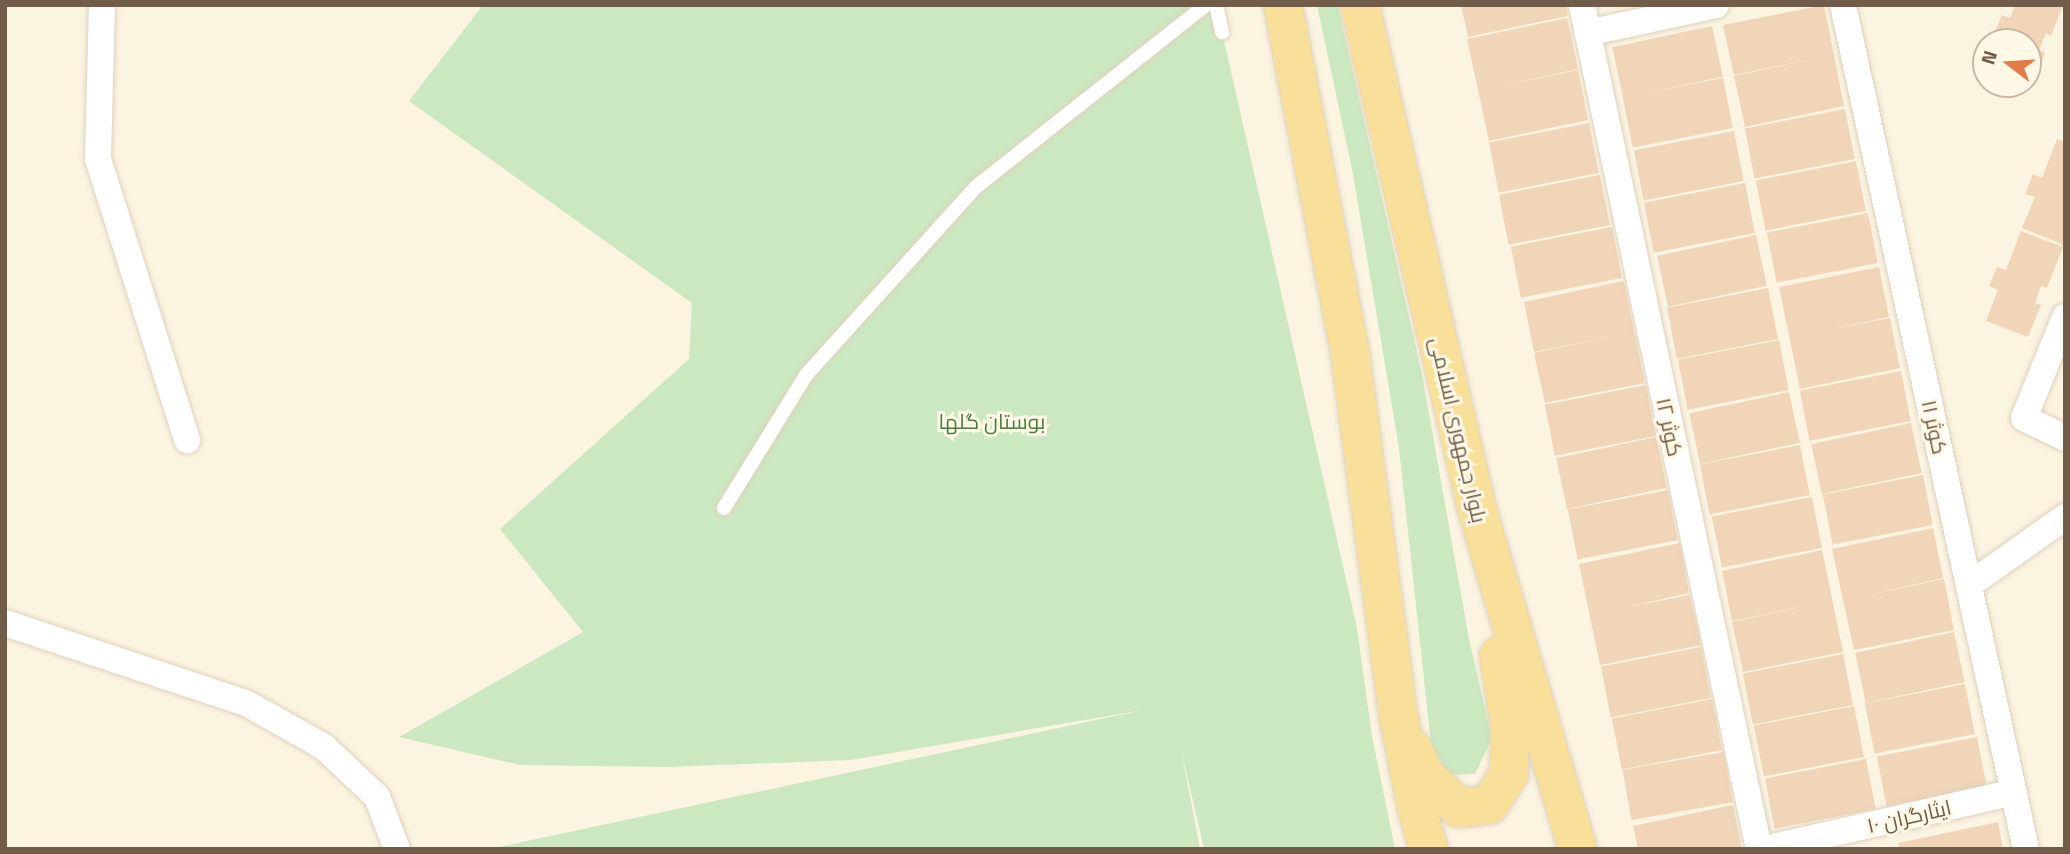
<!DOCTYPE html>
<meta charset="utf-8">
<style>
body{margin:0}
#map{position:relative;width:2070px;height:854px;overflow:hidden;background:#fbf4e1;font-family:"Titillium Web",Cairo,sans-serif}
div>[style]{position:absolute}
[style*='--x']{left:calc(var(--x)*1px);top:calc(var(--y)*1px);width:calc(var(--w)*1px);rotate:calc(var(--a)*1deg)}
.green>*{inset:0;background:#cce8c0}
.building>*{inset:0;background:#f0d5b9;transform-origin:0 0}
.roads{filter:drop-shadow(0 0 2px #dfd1bd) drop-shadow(0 0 2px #dfd1bd)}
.lane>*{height:14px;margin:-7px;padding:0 7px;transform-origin:7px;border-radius:7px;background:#fff}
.street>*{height:26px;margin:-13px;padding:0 13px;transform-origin:13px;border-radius:13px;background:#fff}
.primary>*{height:38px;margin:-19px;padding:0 19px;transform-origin:19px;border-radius:19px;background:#f9e09a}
span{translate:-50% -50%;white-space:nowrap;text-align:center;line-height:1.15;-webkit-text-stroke:6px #fff8e6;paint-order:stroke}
.park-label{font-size:21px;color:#4e7c43}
.street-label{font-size:21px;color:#715c49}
.frame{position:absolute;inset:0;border:7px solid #715c49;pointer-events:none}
.north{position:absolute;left:1972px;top:28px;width:70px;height:70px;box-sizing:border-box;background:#fff8e6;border:2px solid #c6baa7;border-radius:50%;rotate:287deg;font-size:19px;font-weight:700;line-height:28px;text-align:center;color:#715c49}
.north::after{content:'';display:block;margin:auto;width:24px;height:32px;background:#e37c48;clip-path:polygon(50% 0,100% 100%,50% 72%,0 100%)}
</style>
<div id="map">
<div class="green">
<div style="clip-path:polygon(483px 5px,1216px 5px,1357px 628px,1372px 736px,1395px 849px,1204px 849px,1181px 749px,1200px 849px,489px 849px,1143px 710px,851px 760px,668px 767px,520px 765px,399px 737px,583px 632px,500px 529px,689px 359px,692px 303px,409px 101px)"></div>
<div style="clip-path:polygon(1317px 5px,1338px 5px,1422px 374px,1469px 639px,1492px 738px,1475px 774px,1448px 775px,1431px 744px,1399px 448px,1353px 174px)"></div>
</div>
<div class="building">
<div style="clip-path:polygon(1461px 5px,1566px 5px,1568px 16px,1468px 37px)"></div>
<div style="clip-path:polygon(1824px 5px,1844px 106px,1745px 127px,1734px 76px,1812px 59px,1734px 75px,1723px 25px)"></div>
<div style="clip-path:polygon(2015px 5px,2063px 5px,2051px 36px,2046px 33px,2039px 50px,2045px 52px,2033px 85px,2028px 83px,2028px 42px,2001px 42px,2003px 37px,1994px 34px,2002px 15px,2010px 18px)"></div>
<div style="clip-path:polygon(1567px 18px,1578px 69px,1482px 90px,1578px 70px,1588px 120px,1489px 141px,1467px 39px)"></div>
<div style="left:1712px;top:26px;width:52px;height:102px;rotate:78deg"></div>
<div style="left:1723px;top:78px;width:51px;height:102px;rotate:79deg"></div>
<div style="left:1845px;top:109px;width:51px;height:102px;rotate:79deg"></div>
<div style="left:1589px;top:123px;width:51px;height:102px;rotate:79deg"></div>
<div style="left:1734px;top:131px;width:51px;height:102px;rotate:79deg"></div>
<div style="clip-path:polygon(2057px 139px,2065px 142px,2064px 245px,2022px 228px,2035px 197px,2025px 194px,2033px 174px,2042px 178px)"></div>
<div style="left:1856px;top:161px;width:51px;height:102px;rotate:79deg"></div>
<div style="left:1600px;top:175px;width:51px;height:103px;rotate:79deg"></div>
<div style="left:1745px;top:183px;width:51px;height:103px;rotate:79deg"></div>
<div style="left:1868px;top:213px;width:51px;height:103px;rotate:79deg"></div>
<div style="left:1612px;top:227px;width:52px;height:103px;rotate:79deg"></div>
<div style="clip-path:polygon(2021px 231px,2063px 247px,2047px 288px,2041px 286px,2035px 303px,2041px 305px,2028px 337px,1986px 321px,1998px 290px,1989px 286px,1997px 267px,2006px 270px)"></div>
<div style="left:1756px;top:235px;width:52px;height:101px;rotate:78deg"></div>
<div style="clip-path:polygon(1879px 267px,1889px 317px,1827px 330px,1890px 318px,1900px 368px,1800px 389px,1779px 287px)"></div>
<div style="clip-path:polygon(1624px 281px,1645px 383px,1545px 403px,1534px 353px,1613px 336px,1534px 352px,1524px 302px)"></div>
<div style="left:1768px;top:288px;width:52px;height:103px;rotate:79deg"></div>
<div style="left:1779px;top:340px;width:51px;height:103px;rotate:79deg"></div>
<div style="left:1901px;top:371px;width:51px;height:103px;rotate:79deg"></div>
<div style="left:1646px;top:385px;width:52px;height:103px;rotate:79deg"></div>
<div style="left:1789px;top:392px;width:52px;height:102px;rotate:78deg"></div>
<div style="left:1911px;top:423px;width:51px;height:102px;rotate:78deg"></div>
<div style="left:1656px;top:437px;width:52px;height:102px;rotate:78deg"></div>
<div style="left:1800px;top:445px;width:51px;height:102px;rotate:79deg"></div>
<div style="left:1923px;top:475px;width:51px;height:102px;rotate:79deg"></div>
<div style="left:1668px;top:490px;width:51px;height:102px;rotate:79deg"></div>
<div style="left:1812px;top:497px;width:52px;height:102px;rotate:79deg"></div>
<div style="clip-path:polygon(1933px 528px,1943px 578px,1865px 596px,1944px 579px,1954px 630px,1854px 650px,1832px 549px)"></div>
<div style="clip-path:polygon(1680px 543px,1689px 593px,1627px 607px,1690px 595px,1701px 645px,1600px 665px,1579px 564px)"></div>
<div style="clip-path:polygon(1822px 550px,1843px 652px,1743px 672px,1732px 622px,1810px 605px,1732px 621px,1722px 571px)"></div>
<div style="left:1954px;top:632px;width:51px;height:101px;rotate:78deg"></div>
<div style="left:1701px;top:647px;width:52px;height:102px;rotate:79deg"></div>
<div style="left:1843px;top:654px;width:52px;height:102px;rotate:79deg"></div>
<div style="left:1965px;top:684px;width:51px;height:102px;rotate:79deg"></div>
<div style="left:1712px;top:699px;width:52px;height:102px;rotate:79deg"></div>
<div style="left:1854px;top:706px;width:52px;height:102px;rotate:79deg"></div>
<div style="left:1977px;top:737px;width:51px;height:102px;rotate:79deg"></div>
<div style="left:1724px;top:752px;width:51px;height:103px;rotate:80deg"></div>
<div style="left:1866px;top:759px;width:51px;height:103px;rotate:79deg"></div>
<div style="clip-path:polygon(1733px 805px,1742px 849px,1638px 849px,1633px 826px)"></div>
<div style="clip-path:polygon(1998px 822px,2003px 849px,1899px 849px,1898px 843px)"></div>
</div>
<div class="roads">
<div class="lane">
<div style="--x:1216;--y:5;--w:28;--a:77"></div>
<div style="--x:724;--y:508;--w:156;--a:-58.3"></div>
<div style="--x:806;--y:375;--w:253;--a:-47.9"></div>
<div style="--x:976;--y:187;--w:293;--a:-38.4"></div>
</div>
<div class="street">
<div style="--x:102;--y:5;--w:154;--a:91.5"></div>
<div style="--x:98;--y:159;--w:295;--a:72.4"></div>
<div style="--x:1582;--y:5;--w:862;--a:78.16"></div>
<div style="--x:1843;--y:5;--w:864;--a:77.77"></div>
<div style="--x:1587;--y:33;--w:132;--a:-12.2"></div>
<div style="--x:2065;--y:317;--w:109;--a:112.1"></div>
<div style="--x:2024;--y:418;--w:46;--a:26"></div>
<div style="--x:1969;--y:585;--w:118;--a:-35.3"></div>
<div style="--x:5;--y:623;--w:254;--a:18.4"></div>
<div style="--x:246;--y:703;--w:90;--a:29.4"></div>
<div style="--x:324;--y:747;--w:73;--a:43.3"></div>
<div style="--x:377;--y:797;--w:56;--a:69"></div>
<div style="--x:1764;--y:849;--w:256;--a:-12.8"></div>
</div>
<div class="primary">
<div style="--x:1283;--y:5;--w:354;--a:79.1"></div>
<div style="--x:1350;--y:353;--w:369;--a:82.4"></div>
<div style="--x:1399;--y:719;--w:96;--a:78.6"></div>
<div style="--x:1418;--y:813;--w:38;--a:73"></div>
<div style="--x:1360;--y:5;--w:517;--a:76.93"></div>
<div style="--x:1477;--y:509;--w:355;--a:73.5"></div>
<div style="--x:1413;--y:749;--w:27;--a:66"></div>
<div style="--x:1424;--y:774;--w:49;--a:44.2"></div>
<div style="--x:1459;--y:808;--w:30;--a:-6"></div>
<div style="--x:1489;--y:805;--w:37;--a:-57"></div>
<div style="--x:1509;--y:774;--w:49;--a:-88.8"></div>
<div style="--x:1510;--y:725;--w:70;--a:-99.1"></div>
</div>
</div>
<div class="park-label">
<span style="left:992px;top:421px">بوستان گلها</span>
</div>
<div class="street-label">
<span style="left:1670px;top:427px;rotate:78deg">کوثر ۱۲</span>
<span style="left:1935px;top:427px;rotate:78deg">کوثر ۱۱</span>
<span style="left:1459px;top:430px;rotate:77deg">بلوار جمهوری اسلامی</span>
<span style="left:1909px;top:816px;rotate:-13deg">ایثارگران ۱۰</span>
</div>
<div class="frame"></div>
<div class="north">N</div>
</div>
